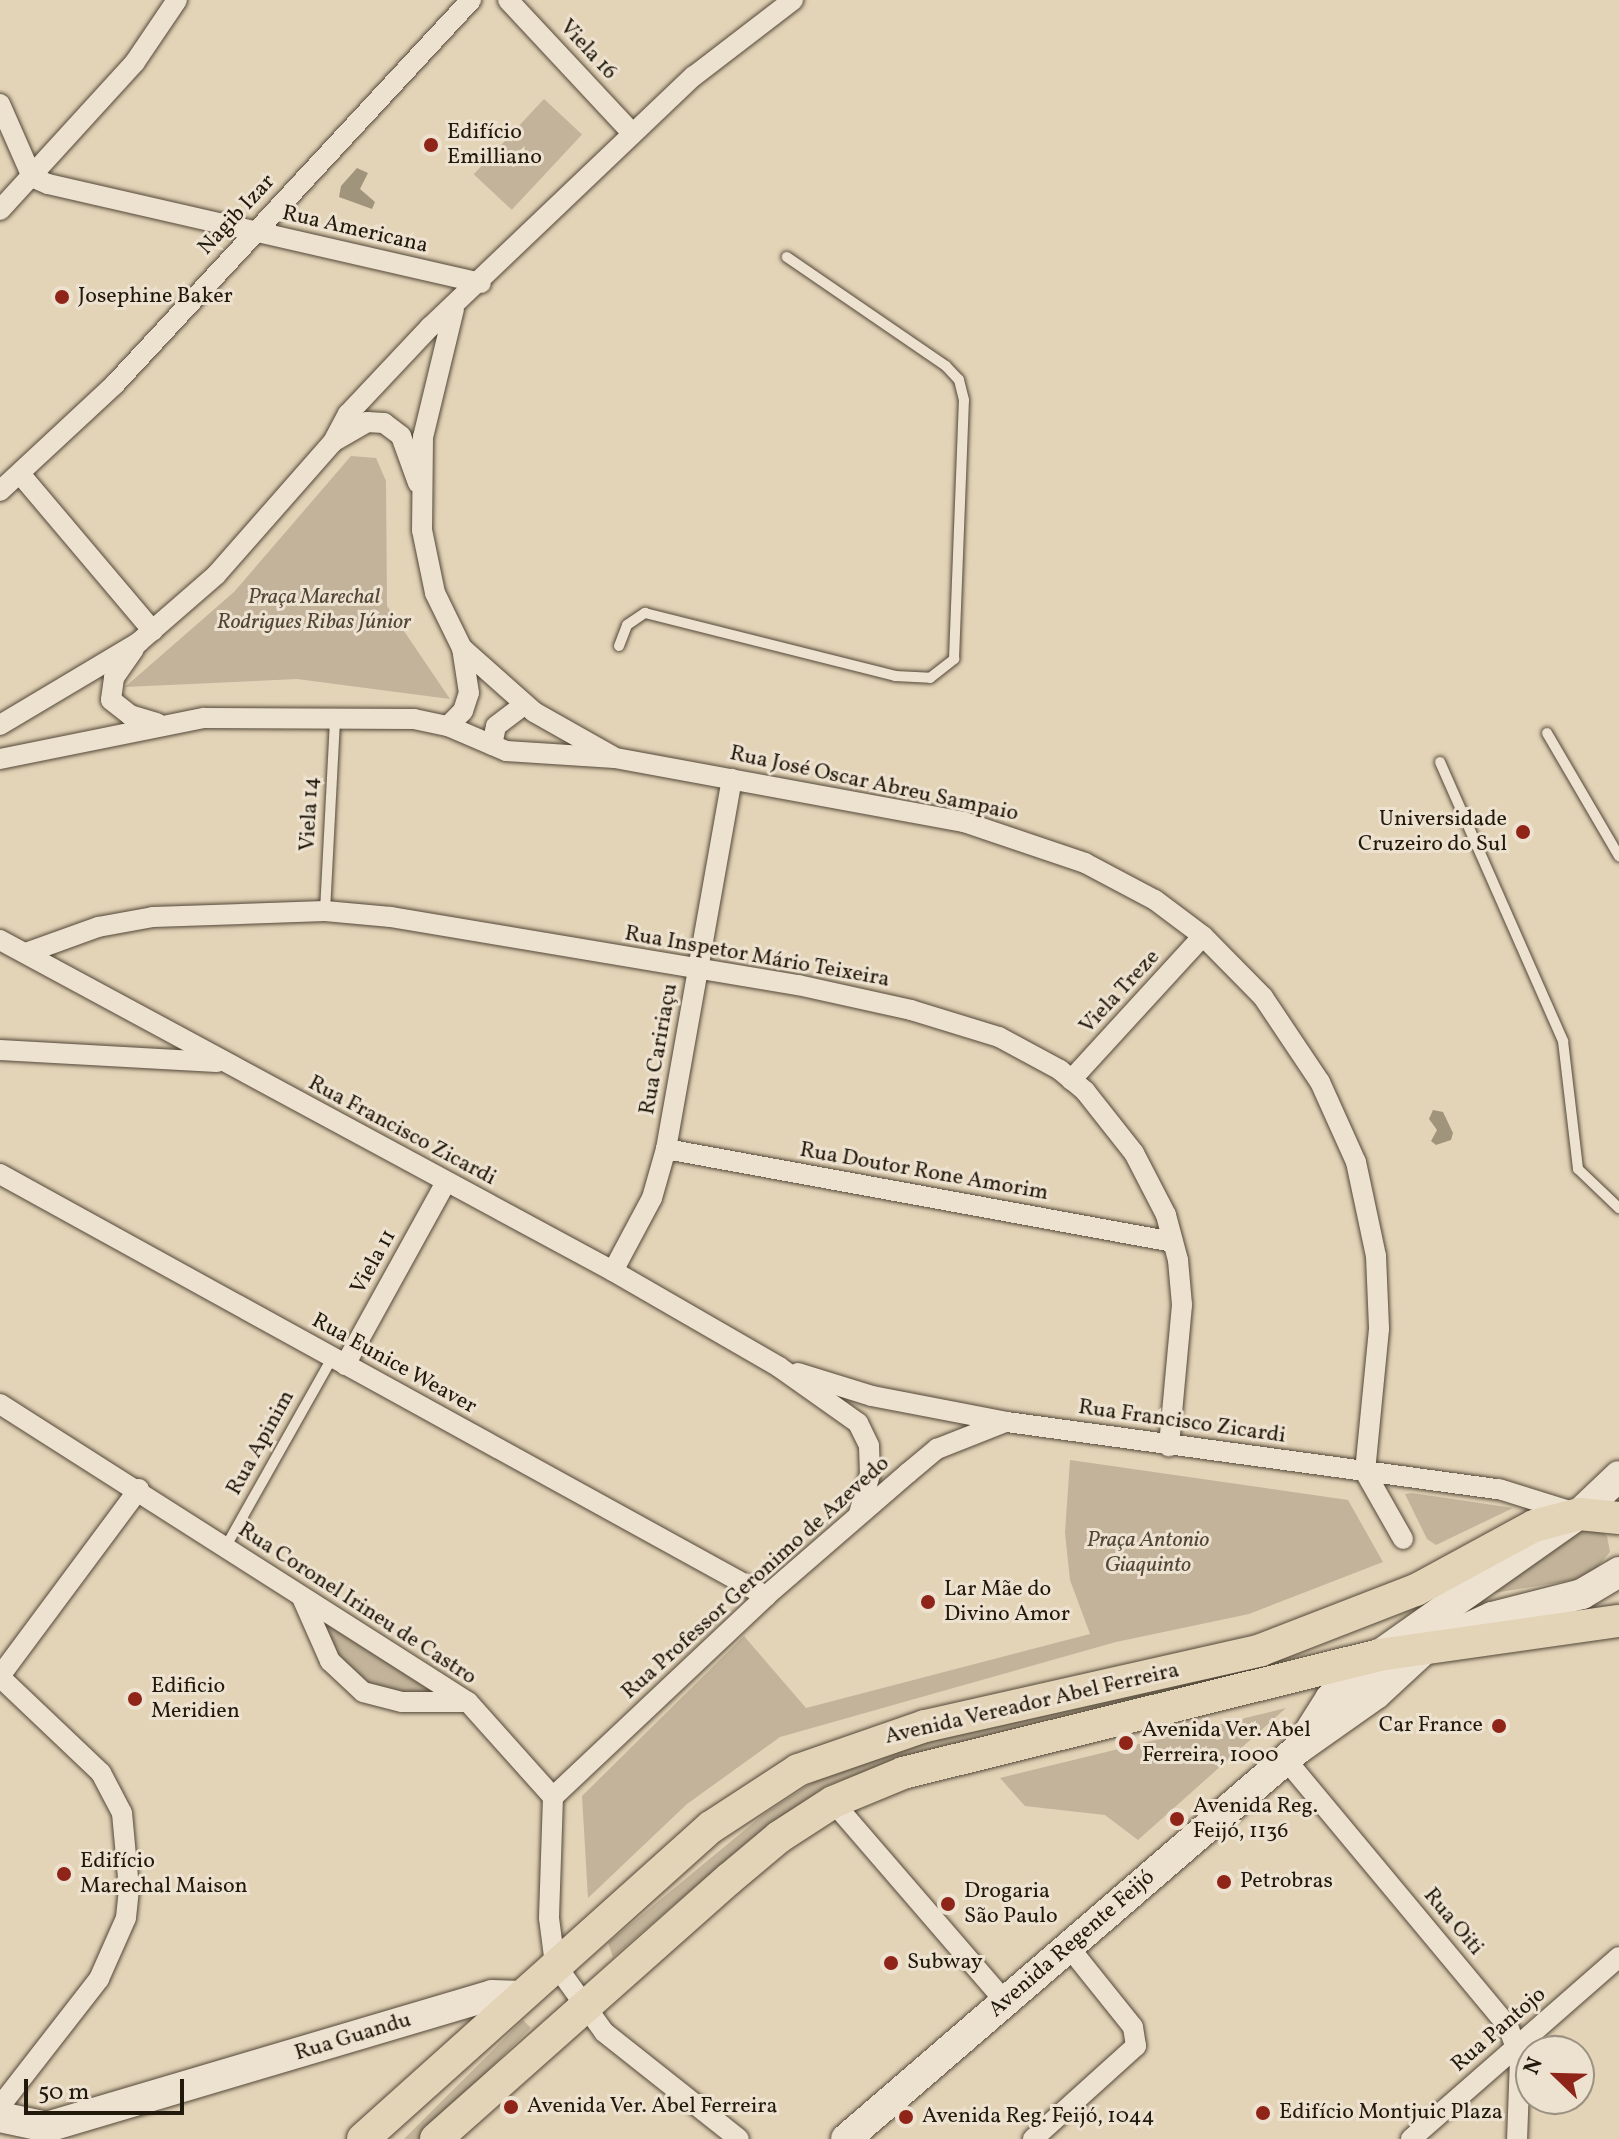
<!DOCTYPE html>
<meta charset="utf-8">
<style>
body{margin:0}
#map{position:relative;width:1619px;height:2139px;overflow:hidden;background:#e3d3b7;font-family:Vollkorn,serif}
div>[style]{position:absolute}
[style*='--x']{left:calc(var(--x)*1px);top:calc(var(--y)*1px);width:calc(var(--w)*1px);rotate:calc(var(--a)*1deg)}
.green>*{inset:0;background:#c2b39a;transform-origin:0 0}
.water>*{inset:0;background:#a1947d}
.roads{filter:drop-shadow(0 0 2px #524838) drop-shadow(0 0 2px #524838)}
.lane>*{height:10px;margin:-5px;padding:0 5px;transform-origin:5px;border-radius:5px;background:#ede2d0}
.street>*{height:20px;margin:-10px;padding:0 10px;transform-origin:10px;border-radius:10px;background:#ede2d0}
.secondary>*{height:30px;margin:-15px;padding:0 15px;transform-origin:15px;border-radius:15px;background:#ede2d0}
.primary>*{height:32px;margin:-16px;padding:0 16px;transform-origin:16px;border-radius:16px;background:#e3d3b7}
.dots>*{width:22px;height:22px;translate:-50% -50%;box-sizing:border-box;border:4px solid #ede2d0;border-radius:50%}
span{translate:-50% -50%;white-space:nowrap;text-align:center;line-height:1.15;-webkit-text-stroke:6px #ede2d0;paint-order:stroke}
.street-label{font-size:22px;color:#22190d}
.poi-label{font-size:22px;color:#22190d}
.left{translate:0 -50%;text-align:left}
.right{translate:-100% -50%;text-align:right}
.park-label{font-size:22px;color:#524737;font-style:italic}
.north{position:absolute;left:1515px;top:2035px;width:80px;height:80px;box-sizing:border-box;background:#ede2d0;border:2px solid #9c9282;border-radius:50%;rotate:293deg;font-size:22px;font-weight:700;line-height:32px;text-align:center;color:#22190d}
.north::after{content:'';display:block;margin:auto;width:28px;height:36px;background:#8f2418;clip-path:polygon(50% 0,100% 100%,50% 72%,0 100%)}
.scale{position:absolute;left:24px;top:2079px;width:160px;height:36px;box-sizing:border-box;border:4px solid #22190d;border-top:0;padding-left:10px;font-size:24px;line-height:28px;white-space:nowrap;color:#22190d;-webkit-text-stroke:6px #ede2d0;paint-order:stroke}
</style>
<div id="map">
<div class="green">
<div style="left:544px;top:99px;width:52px;height:103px;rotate:43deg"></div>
<div style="clip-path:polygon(351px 456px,376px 458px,386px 481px,387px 606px,450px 699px,297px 679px,125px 687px,234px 592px)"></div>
<div style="clip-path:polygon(1070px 1460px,1348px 1500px,1383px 1562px,1249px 1614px,1116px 1642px,780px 1737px,687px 1804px,588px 1898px,582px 1796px,744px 1636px,806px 1708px,1090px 1634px,1070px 1580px,1065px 1533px)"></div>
<div style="clip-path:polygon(1405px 1494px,1412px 1493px,1513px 1508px,1436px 1545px,1427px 1539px)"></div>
<div style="clip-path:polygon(1595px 1526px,1607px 1536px,1610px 1552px,1595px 1570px,1574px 1580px,1494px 1593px,1458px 1620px,1449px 1607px,1574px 1531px)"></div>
<div style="clip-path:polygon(316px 1615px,441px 1697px,368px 1688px,346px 1672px)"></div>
<div style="clip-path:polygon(1245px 1667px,1247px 1676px,907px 1756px,826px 1786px,753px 1837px,613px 1957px,608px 1943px,764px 1814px,824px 1775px,902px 1744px)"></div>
<div style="clip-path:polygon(1286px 1708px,1138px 1840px,1105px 1815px,1025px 1806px,1000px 1778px)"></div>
<div style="left:523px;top:2020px;width:11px;height:178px;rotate:45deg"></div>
</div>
<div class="water">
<div style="clip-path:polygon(357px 168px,368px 173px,360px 189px,375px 202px,372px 209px,339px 197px,341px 186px)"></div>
<div style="clip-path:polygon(1433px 1110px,1443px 1112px,1453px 1133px,1451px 1140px,1436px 1145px,1431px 1141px,1437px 1130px,1429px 1119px)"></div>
</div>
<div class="roads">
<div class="lane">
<div style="--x:619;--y:646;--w:22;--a:-69"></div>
<div style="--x:627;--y:625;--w:22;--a:-34"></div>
<div style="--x:645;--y:613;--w:258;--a:14.1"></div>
<div style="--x:895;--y:676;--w:35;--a:3"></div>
<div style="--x:930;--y:678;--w:31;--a:-38"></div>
<div style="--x:954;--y:659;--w:259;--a:-87.8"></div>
<div style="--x:964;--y:400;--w:21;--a:-104"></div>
<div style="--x:959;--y:380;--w:19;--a:-133"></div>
<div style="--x:946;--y:366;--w:193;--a:-145.6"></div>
<div style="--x:1547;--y:733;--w:143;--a:59.7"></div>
<div style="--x:1440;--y:762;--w:305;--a:66.2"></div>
<div style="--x:1563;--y:1041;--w:129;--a:83.3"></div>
<div style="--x:1578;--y:1169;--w:57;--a:43.6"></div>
<div style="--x:325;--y:911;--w:193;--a:-87"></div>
<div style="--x:225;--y:1548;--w:218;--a:-60.6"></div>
</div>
<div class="street">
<div style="--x:508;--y:0;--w:182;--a:47"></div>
<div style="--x:0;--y:104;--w:80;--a:66.3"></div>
<div style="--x:32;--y:177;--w:17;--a:24"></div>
<div style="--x:48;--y:184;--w:444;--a:12.9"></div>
<div style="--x:0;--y:210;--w:200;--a:-47.6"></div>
<div style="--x:135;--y:62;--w:75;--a:-55.9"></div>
<div style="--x:454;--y:309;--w:132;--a:103.6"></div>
<div style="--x:423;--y:437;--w:93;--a:90.6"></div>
<div style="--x:422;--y:530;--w:64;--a:78.3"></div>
<div style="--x:435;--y:593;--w:61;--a:63.9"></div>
<div style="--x:462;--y:648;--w:96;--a:41.6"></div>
<div style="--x:534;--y:712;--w:90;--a:29.4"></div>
<div style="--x:336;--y:440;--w:36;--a:-30"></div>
<div style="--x:367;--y:422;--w:17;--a:3"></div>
<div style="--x:384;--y:423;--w:21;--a:37"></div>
<div style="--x:401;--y:436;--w:50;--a:70.1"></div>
<div style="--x:21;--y:475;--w:204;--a:49.8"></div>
<div style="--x:0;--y:491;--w:157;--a:-42.9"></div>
<div style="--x:115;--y:384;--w:524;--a:-47.17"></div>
<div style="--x:134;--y:649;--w:35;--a:125"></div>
<div style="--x:114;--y:678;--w:22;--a:98"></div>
<div style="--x:111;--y:700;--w:24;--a:38"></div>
<div style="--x:130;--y:715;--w:28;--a:17"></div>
<div style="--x:0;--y:725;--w:162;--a:-30.8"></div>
<div style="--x:139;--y:642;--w:102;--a:-41"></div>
<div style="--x:216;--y:575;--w:177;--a:-48.7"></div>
<div style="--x:333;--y:442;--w:32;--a:-62"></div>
<div style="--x:348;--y:414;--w:120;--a:-46.7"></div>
<div style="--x:430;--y:327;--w:364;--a:-43.6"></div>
<div style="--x:694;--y:76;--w:125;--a:-37.5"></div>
<div style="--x:448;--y:726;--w:21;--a:-45"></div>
<div style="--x:463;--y:711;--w:19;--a:-72"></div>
<div style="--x:469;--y:693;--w:46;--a:-98.8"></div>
<div style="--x:492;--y:745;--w:19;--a:-78"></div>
<div style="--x:496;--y:726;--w:36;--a:-37"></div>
<div style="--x:0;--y:759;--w:208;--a:-11.4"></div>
<div style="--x:204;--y:718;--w:210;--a:0.3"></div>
<div style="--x:414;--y:719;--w:35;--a:12"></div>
<div style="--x:448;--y:726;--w:63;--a:23.3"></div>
<div style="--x:506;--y:751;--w:109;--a:3.7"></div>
<div style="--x:615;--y:758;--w:355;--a:10.4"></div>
<div style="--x:964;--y:822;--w:128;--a:18.7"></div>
<div style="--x:1085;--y:863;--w:79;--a:27.9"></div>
<div style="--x:1155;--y:900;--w:60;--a:36.9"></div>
<div style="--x:1203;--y:936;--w:86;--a:45.5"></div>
<div style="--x:1263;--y:997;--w:102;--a:56.2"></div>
<div style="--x:1320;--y:1082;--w:88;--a:65.8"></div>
<div style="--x:1356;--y:1162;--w:96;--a:78"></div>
<div style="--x:1376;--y:1256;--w:73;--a:87.6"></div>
<div style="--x:1379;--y:1329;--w:144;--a:95.6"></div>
<div style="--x:1365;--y:1472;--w:77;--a:60.4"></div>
<div style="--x:0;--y:940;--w:697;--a:28.37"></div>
<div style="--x:613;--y:1271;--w:192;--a:30"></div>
<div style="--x:779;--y:1367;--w:97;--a:35.3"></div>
<div style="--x:858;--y:1423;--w:25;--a:64"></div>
<div style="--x:869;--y:1446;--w:28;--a:88"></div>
<div style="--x:870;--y:1474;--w:41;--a:105.4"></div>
<div style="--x:26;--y:953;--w:77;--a:-19.9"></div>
<div style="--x:98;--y:927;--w:56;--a:-10.3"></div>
<div style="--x:153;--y:917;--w:172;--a:-2"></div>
<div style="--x:325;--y:911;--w:66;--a:5.2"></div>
<div style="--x:391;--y:917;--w:413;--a:9.5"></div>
<div style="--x:798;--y:985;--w:116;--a:12.5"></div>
<div style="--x:911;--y:1010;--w:92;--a:17.1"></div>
<div style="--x:999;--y:1037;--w:69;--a:28.4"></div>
<div style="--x:1060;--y:1070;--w:33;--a:40"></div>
<div style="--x:1085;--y:1091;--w:79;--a:51.7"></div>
<div style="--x:1134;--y:1153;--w:70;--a:62.7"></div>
<div style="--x:1166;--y:1215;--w:47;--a:75.1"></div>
<div style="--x:1178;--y:1260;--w:45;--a:84.9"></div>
<div style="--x:1182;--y:1305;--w:142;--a:95.3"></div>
<div style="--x:0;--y:1050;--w:217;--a:3.2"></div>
<div style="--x:1071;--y:1080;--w:195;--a:-47.5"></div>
<div style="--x:666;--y:1149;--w:515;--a:10.39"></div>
<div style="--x:0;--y:1174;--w:875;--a:28.85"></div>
<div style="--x:613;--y:1271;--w:83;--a:-61.9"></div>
<div style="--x:652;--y:1198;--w:51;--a:-74.1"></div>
<div style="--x:666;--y:1149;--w:376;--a:-79.9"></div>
<div style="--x:345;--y:1365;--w:209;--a:-61.1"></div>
<div style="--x:798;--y:1373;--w:77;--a:17.3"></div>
<div style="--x:872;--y:1396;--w:137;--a:10.9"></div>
<div style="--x:1007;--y:1422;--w:497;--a:7.8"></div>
<div style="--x:1499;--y:1489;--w:84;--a:17.4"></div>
<div style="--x:0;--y:1404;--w:555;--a:32.49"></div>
<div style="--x:468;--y:1702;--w:127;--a:48.2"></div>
<div style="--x:553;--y:1797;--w:121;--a:91.9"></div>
<div style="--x:549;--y:1918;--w:46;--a:82.6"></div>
<div style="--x:555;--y:1964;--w:84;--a:54.2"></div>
<div style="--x:604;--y:2032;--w:172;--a:38.4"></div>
<div style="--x:303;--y:1600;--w:67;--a:66.1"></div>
<div style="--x:330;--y:1661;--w:45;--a:43.2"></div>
<div style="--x:363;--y:1692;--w:40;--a:14.4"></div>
<div style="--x:402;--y:1702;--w:66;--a:0"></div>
<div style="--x:0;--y:1676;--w:233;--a:-53.4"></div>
<div style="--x:0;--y:1677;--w:139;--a:43.5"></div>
<div style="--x:101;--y:1773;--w:45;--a:62.3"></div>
<div style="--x:122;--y:1813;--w:76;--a:84.7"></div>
<div style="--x:129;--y:1889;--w:29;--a:96"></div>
<div style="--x:126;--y:1918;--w:67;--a:113.9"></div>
<div style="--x:99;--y:1979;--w:161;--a:127.9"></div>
<div style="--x:1287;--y:1761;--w:345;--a:50.2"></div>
<div style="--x:1508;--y:2026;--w:35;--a:70"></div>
<div style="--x:1520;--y:2059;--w:80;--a:92.1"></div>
<div style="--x:553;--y:1797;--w:293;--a:-43.3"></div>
<div style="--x:766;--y:1596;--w:188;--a:-40.9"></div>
<div style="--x:908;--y:1473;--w:38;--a:-40"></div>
<div style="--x:937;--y:1449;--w:71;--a:-21.5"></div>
<div style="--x:833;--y:1802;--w:263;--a:49.2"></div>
<div style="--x:1033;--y:2139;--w:139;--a:-42.1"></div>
<div style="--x:1136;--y:2046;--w:19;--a:-99"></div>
<div style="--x:1133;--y:2027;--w:102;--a:-128.7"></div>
<div style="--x:1411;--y:2139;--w:276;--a:-41.2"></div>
</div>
<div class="secondary">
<div style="--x:1306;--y:1737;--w:45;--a:-57.7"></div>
<div style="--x:1330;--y:1699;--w:66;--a:-41.9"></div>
<div style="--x:1379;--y:1655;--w:245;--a:-35.2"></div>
<div style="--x:1579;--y:1514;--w:55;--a:-43.5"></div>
<div style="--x:0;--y:2117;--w:48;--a:12"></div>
<div style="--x:47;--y:2127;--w:464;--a:-16.5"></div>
<div style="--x:492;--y:1995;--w:29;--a:2"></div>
<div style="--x:846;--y:2139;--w:597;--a:-40.79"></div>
<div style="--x:1298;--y:1749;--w:95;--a:-35.2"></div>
<div style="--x:1376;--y:1694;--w:71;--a:-42.7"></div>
<div style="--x:1428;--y:1646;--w:70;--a:-24.4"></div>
<div style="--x:1492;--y:1617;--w:93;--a:-14.3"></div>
<div style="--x:1582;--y:1594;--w:43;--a:-30.7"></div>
</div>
<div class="primary">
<div style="--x:363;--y:2139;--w:467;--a:-41.9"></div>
<div style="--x:711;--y:1827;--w:104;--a:-33.2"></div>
<div style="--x:798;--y:1770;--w:134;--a:-19.1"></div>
<div style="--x:925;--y:1726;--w:344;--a:-12.7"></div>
<div style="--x:1261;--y:1650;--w:166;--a:-21.2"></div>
<div style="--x:1416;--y:1590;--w:134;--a:-28.5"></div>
<div style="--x:1534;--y:1526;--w:47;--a:-14.9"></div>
<div style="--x:1579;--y:1514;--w:40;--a:5.7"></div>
<div style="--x:436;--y:2139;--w:392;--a:-41.6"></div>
<div style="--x:729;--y:1879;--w:65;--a:-40"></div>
<div style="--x:779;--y:1837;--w:64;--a:-32.9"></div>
<div style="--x:833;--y:1802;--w:76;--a:-22.5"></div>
<div style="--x:903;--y:1773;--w:490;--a:-13.9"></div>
<div style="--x:1379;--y:1655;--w:242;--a:-8.1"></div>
</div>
</div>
<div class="dots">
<div style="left:431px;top:145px;background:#8f2418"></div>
<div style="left:62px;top:297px;background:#8f2418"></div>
<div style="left:1523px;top:832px;background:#8f2418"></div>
<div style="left:928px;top:1602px;background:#8f2418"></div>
<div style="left:135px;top:1699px;background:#8f2418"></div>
<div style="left:1499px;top:1726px;background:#8f2418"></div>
<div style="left:1126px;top:1743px;background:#8f2418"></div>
<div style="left:1177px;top:1819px;background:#8f2418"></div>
<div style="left:64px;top:1874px;background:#8f2418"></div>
<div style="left:1224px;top:1882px;background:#8f2418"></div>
<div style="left:948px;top:1904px;background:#8f2418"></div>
<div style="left:891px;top:1963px;background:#8f2418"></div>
<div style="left:511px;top:2107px;background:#8f2418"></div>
<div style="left:1263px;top:2113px;background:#8f2418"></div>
<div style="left:906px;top:2117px;background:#8f2418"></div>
</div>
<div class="street-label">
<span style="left:588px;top:50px;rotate:47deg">Viela 16</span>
<span style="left:237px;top:215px;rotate:-47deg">Nagib Izar</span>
<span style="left:355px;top:230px;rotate:13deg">Rua Americana</span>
<span style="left:874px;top:784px;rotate:12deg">Rua José Oscar Abreu Sampaio</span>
<span style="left:310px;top:814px;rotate:-87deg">Viela 14</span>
<span style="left:757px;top:957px;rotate:10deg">Rua Inspetor Mário Teixeira</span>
<span style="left:1120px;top:992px;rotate:-47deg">Viela Treze</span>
<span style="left:659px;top:1049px;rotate:-80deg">Rua Caririaçu</span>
<span style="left:402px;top:1131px;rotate:28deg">Rua Francisco Zicardi</span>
<span style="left:924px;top:1172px;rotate:10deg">Rua Doutor Rone Amorim</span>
<span style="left:374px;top:1262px;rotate:-61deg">Viela 11</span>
<span style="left:394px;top:1364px;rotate:29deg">Rua Eunice Weaver</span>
<span style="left:1182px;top:1422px;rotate:8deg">Rua Francisco Zicardi</span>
<span style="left:261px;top:1443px;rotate:-61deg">Rua Apinim</span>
<span style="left:756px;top:1578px;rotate:-42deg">Rua Professor Geronimo de Azevedo</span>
<span style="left:357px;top:1604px;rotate:33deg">Rua Coronel Irineu de Castro</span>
<span style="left:1032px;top:1704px;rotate:-13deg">Avenida Vereador Abel Ferreira</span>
<span style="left:1453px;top:1922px;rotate:50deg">Rua Oiti</span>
<span style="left:1072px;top:1944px;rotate:-41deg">Avenida Regente Feijó</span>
<span style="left:1499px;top:2030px;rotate:-41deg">Rua Pantojo</span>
<span style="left:353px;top:2037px;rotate:-17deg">Rua Guandu</span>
</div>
<div class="poi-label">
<span class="left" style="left:447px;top:145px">Edifício<br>Emilliano</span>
<span class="left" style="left:78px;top:297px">Josephine Baker</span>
<span class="right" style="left:1507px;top:832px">Universidade<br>Cruzeiro do Sul</span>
<span class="left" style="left:944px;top:1602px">Lar Mãe do<br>Divino Amor</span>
<span class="left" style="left:151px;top:1699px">Edificio<br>Meridien</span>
<span class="right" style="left:1483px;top:1726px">Car France</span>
<span class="left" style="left:1142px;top:1743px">Avenida Ver. Abel<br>Ferreira, 1000</span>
<span class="left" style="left:1193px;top:1819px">Avenida Reg.<br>Feijó, 1136</span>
<span class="left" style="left:80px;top:1874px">Edifício<br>Marechal Maison</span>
<span class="left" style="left:1240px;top:1882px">Petrobras</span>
<span class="left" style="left:964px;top:1904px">Drogaria<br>São Paulo</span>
<span class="left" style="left:907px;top:1963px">Subway</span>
<span class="left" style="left:527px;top:2107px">Avenida Ver. Abel Ferreira</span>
<span class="left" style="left:1279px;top:2113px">Edifício Montjuic Plaza</span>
<span class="left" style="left:922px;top:2117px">Avenida Reg. Feijó, 1044</span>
</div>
<div class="park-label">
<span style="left:314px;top:610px">Praça Marechal<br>Rodrigues Ribas Júnior</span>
<span style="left:1148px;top:1553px">Praça Antonio<br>Giaquinto</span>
</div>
<div class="north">N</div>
<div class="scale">50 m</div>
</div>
